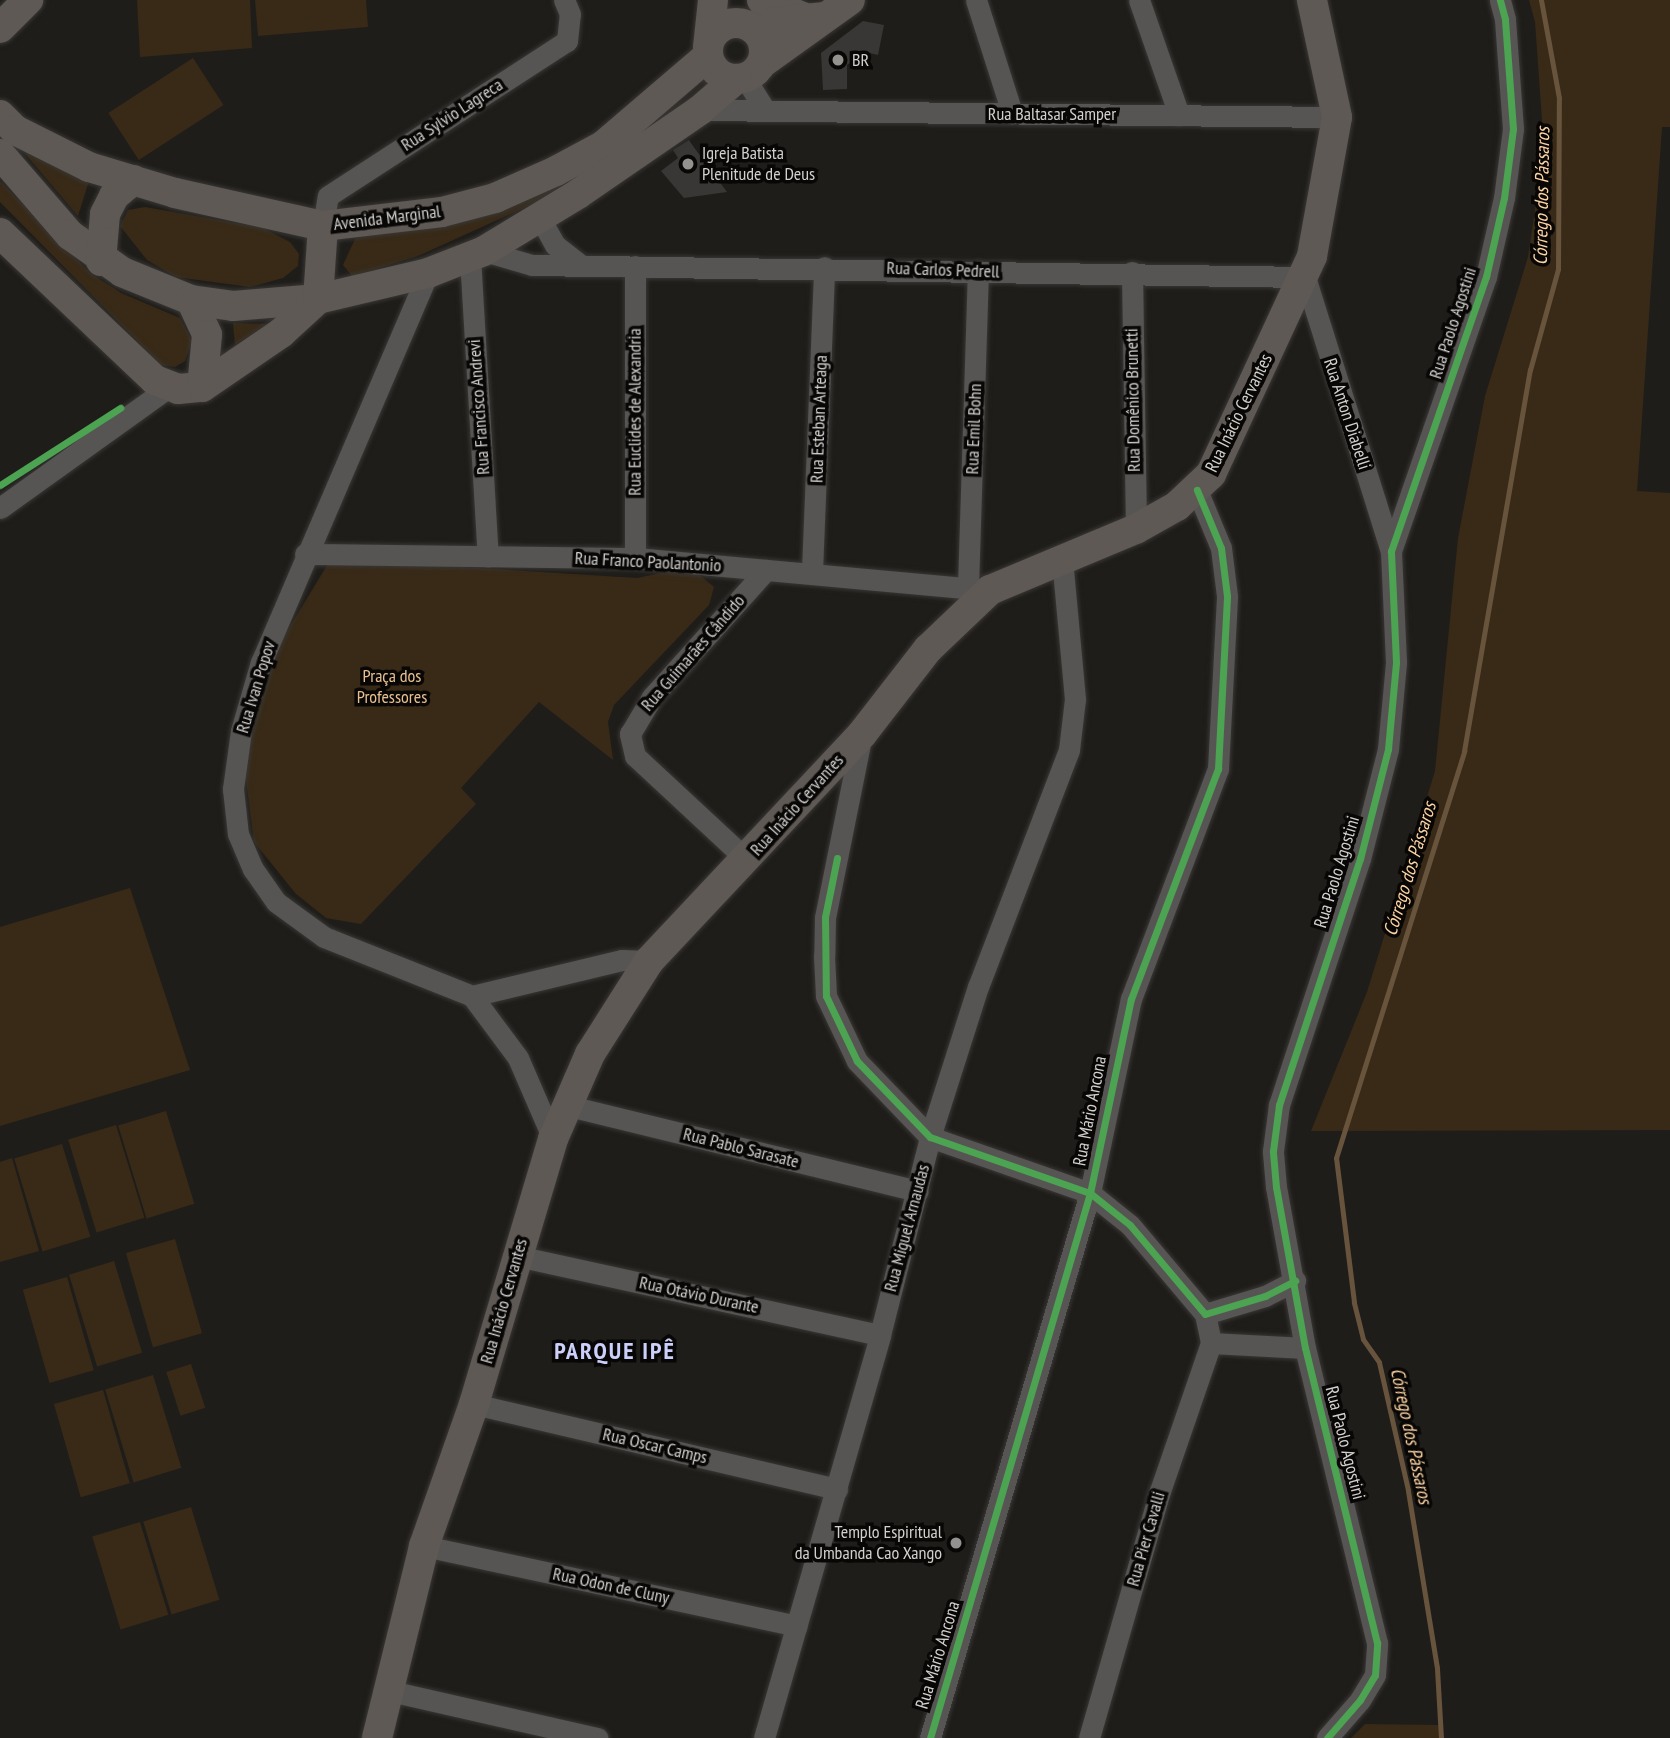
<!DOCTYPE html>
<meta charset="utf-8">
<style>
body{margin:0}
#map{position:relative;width:1670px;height:1738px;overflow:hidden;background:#1f1d1a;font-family:"PT Sans Narrow",sans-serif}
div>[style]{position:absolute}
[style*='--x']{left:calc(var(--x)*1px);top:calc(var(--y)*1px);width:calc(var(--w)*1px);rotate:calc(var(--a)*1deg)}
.green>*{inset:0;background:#382a17;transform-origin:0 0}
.stream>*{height:5px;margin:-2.5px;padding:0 2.5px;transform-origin:2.5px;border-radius:2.5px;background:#68543d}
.building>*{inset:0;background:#393735}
.roads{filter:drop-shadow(0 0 2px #393735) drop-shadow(0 0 2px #393735)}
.street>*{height:21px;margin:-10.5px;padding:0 10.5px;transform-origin:10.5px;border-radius:10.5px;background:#565553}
.secondary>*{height:30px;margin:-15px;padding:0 15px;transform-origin:15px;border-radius:15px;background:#5e5954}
.secondary>.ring{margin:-15px;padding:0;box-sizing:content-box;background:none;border:30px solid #5e5954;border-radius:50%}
.cycleway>*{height:7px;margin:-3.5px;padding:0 3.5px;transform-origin:3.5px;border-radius:3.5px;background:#4ca352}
.dots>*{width:19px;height:19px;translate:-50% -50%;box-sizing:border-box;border:4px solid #080706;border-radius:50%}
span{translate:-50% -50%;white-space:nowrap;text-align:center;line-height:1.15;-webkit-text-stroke:7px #080706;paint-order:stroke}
.poi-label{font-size:18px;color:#d3d1ce}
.left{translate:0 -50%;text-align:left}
.right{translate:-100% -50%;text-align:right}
.street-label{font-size:18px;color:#d3d1ce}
.park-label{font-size:18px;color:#e9c191}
.water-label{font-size:19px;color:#fdd4a4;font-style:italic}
.district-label{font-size:24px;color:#cbcffa;font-weight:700;letter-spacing:2px}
</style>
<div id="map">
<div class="green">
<div style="clip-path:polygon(137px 0,250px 0,252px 48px,140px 57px)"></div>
<div style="clip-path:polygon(255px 0,366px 0,368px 27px,258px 36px)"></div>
<div style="clip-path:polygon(1529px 0,1670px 0,1670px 127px,1662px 127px,1637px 491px,1670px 493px,1670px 1130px,1311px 1131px,1367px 992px,1435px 771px,1458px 538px,1485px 396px,1528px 257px,1544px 148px,1535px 22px)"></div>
<div style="left:193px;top:58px;width:56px;height:101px;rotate:57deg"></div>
<div style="clip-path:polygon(22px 150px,89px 181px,78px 216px)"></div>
<div style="clip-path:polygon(583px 172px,566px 189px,418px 256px,352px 276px,343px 265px,355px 239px,364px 235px,451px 224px)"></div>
<div style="clip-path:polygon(0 181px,90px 273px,121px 293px,180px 318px,192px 341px,185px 361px,175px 367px,161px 365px,0 202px)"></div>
<div style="clip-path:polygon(145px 207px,263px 228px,290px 242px,299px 254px,298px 266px,283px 278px,250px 287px,176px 277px,147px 260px,120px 226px,128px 210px)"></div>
<div style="clip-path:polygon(233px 323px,267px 324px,235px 345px)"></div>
<div style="clip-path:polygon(331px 559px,637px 578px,690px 567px,714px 587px,709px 605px,614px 705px,608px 722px,613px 760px,539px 702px,461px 788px,476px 804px,361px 924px,326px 918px,296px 894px,254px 842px,242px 749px,273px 654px)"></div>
<div style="clip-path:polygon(130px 888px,190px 1070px,0 1126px,0 927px)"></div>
<div style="left:166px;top:1111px;width:97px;height:50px;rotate:73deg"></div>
<div style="left:116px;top:1125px;width:97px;height:50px;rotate:73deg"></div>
<div style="left:62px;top:1144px;width:97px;height:50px;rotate:73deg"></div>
<div style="clip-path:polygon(12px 1158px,39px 1251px,0 1262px,0 1162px)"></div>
<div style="left:175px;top:1239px;width:98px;height:51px;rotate:74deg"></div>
<div style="left:114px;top:1261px;width:96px;height:47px;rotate:73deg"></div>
<div style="left:67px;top:1277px;width:97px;height:46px;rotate:74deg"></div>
<div style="left:191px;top:1364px;width:46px;height:26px;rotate:72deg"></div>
<div style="left:153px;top:1375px;width:97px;height:50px;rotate:73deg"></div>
<div style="left:103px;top:1390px;width:97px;height:51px;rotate:74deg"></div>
<div style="left:191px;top:1507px;width:97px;height:50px;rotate:73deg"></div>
<div style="left:140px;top:1522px;width:97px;height:50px;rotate:73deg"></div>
<div style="clip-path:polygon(1365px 1724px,1438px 1725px,1441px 1738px,1351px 1738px)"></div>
</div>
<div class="stream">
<div style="--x:1441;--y:1738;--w:70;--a:-93.3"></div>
<div style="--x:1437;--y:1668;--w:180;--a:-99.3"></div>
<div style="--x:1408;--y:1490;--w:131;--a:-102.8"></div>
<div style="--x:1379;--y:1362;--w:28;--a:-125"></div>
<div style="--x:1363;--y:1339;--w:38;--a:-104"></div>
<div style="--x:1354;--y:1302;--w:145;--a:-97.1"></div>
<div style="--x:1336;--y:1158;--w:427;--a:-72.5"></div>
<div style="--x:1464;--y:751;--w:387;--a:-80.2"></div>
<div style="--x:1530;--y:370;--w:105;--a:-74.5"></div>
<div style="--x:1558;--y:269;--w:171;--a:-89.7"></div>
<div style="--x:1559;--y:98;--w:100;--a:-100.4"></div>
</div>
<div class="building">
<div style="clip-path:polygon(863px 21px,884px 25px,878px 55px,865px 52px,847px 65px,847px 89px,823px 90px,821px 53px)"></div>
<div style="clip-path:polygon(689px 140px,693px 146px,727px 192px,684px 198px,661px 171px,678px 158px,673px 150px)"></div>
</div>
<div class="roads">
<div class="street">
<div style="--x:976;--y:0;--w:119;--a:72.3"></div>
<div style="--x:1139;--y:0;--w:122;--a:70.8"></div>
<div style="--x:745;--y:78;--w:39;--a:58"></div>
<div style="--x:700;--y:110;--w:637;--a:0.63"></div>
<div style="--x:540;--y:218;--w:31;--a:61"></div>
<div style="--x:555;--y:245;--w:33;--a:38"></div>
<div style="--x:323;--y:226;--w:30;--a:-81"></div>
<div style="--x:328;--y:196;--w:285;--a:-33"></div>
<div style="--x:567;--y:41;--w:27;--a:-84"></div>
<div style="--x:570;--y:14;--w:15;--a:-113"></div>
<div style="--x:484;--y:251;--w:50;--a:16.3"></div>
<div style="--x:532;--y:265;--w:773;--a:0.89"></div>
<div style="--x:1305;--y:277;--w:287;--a:72.6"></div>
<div style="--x:470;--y:257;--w:300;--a:86.6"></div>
<div style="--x:635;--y:266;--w:292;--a:90"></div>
<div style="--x:1132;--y:272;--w:257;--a:89.1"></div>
<div style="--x:428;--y:273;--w:423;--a:113.2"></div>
<div style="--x:261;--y:662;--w:72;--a:106.2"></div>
<div style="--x:241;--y:731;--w:59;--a:97.9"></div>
<div style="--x:233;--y:789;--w:45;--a:83.7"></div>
<div style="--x:238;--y:834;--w:38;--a:67"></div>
<div style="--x:253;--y:869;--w:40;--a:55.1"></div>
<div style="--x:276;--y:902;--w:59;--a:36.1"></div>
<div style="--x:324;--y:937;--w:159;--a:21.7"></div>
<div style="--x:472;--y:996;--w:77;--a:53.4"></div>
<div style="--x:518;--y:1058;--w:88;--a:66.6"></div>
<div style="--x:0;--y:508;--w:208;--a:-35.6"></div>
<div style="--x:305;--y:554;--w:330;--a:0.7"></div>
<div style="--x:635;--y:558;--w:356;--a:5.2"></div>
<div style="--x:812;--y:571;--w:304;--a:-87.7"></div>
<div style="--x:968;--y:587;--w:316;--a:-88.2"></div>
<div style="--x:862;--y:734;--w:187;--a:101.4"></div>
<div style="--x:825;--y:917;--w:39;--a:91"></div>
<div style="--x:824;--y:956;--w:40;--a:87.1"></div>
<div style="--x:826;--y:996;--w:72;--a:64.5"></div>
<div style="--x:857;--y:1061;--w:105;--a:46.2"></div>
<div style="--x:930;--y:1137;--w:170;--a:19.3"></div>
<div style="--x:1090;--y:1193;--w:51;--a:38.7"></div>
<div style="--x:1130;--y:1225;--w:116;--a:49.9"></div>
<div style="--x:1205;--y:1314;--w:30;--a:78"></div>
<div style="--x:747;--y:860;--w:153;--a:-137.1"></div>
<div style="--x:635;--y:756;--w:23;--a:-103"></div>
<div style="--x:630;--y:734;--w:43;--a:-59.3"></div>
<div style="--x:652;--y:697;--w:171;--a:-48.1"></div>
<div style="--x:472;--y:996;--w:154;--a:-13.5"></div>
<div style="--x:622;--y:960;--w:27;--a:2"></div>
<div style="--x:565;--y:1105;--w:363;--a:13.7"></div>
<div style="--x:517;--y:1256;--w:371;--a:12.3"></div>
<div style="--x:1205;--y:1314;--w:63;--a:-16.7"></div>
<div style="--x:1265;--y:1296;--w:34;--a:-27"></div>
<div style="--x:1211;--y:1343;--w:94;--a:3"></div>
<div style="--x:474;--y:1404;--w:373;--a:13.2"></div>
<div style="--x:424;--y:1546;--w:381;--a:12.1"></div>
<div style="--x:386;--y:1690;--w:217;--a:12.8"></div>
<div style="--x:764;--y:1738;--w:419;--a:-73.9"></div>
<div style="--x:880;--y:1335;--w:204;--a:-75.8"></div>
<div style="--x:930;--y:1137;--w:157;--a:-72.3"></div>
<div style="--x:978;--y:987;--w:254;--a:-69"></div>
<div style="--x:1069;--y:750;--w:51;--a:-83.3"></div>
<div style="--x:1075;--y:699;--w:141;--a:-95.3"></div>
<div style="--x:930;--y:1738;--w:568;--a:-73.64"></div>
<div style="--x:1090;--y:1193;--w:198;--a:-78.1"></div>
<div style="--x:1131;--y:999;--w:246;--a:-69.3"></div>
<div style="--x:1218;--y:769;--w:173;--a:-87"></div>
<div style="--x:1227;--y:596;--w:48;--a:-97.1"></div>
<div style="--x:1221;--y:548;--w:63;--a:-112.5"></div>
<div style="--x:1089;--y:1738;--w:257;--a:-74"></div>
<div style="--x:1160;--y:1491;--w:157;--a:-71"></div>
<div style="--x:1327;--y:1738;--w:50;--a:-49"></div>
<div style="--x:1360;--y:1700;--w:29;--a:-59"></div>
<div style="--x:1375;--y:1675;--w:32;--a:-86"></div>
<div style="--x:1377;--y:1643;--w:304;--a:-103.7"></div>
<div style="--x:1305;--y:1348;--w:164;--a:-100.2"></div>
<div style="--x:1276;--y:1187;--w:36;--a:-95"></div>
<div style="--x:1273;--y:1151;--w:46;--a:-82.6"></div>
<div style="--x:1279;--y:1105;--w:259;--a:-71.8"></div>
<div style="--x:1360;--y:859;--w:114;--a:-75.7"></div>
<div style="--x:1388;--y:749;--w:87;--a:-84.7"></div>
<div style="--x:1396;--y:662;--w:111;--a:-92.6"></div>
<div style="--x:1391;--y:551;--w:290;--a:-70.9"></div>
<div style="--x:1486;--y:277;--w:81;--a:-77.2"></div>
<div style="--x:1504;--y:198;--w:70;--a:-82.6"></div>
<div style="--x:1513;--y:129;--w:110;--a:-94.2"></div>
<div style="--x:1505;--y:19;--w:20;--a:-105"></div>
</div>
<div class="secondary">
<div style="--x:762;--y:0;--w:47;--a:22.7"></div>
<div class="ring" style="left:708px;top:23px;width:26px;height:26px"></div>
<div style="--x:0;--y:28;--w:40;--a:-45"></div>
<div style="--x:757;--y:32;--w:21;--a:-29"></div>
<div style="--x:775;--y:22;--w:50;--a:-5.7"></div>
<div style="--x:708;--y:47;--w:47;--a:-83.9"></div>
<div style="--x:762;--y:63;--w:108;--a:-35.6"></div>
<div style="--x:0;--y:115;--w:21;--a:45"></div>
<div style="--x:15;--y:130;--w:83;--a:26.6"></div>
<div style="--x:89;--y:167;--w:90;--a:16.8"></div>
<div style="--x:175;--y:193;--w:152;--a:12.6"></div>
<div style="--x:323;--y:226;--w:120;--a:-6.7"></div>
<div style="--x:442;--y:212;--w:55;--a:-14.8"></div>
<div style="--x:495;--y:198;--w:67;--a:-23.9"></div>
<div style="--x:556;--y:171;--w:55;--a:-28.4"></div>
<div style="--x:604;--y:145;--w:137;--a:-40.6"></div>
<div style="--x:0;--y:154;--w:107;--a:49.2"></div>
<div style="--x:70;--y:235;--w:64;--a:35.4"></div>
<div style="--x:122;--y:272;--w:74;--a:22.1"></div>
<div style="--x:191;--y:300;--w:42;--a:8.1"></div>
<div style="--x:233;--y:306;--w:85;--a:-4.7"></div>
<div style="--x:318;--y:299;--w:113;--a:-13.3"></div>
<div style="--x:428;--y:273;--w:60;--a:-21.4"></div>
<div style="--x:484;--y:251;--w:110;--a:-31.2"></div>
<div style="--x:578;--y:194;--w:148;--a:-34.5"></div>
<div style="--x:700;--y:110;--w:48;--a:-40.7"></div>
<div style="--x:0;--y:233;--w:214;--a:43.5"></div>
<div style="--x:155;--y:380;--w:25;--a:21"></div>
<div style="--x:178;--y:389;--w:24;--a:-5"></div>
<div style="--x:202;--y:387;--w:96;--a:-34.4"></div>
<div style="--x:281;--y:333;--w:50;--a:-42.6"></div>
<div style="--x:101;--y:261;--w:47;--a:-85.1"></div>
<div style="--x:105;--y:214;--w:20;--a:-63"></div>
<div style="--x:114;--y:196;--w:25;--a:-40"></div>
<div style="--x:318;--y:299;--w:73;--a:-86.1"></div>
<div style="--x:191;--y:300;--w:38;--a:65"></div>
<div style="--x:207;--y:335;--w:52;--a:95.5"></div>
<div style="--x:377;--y:1738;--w:198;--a:-76.2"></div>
<div style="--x:424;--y:1546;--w:151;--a:-70.6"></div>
<div style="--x:474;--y:1404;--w:277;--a:-73.4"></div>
<div style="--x:553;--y:1139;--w:93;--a:-66.5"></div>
<div style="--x:590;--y:1054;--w:110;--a:-57.6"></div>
<div style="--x:649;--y:961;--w:311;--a:-46.8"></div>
<div style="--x:862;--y:734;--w:108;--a:-52.2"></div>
<div style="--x:928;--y:649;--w:86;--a:-43.6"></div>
<div style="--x:990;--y:590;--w:158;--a:-22.7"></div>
<div style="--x:1136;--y:529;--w:47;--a:-29.3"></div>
<div style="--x:1177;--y:506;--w:47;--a:-43.3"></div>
<div style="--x:1211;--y:474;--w:240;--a:-65.1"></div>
<div style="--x:1312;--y:256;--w:141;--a:-79.8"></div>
<div style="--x:1337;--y:117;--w:120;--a:-102.1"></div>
</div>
</div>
<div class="cycleway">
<div style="--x:0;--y:485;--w:143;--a:-32.7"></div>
<div style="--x:837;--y:858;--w:60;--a:101.5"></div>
<div style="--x:825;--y:917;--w:79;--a:89.3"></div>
<div style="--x:826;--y:996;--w:72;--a:64.5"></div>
<div style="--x:857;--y:1061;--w:105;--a:46.2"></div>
<div style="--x:930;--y:1137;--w:170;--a:19.3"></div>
<div style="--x:1090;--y:1193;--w:51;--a:38.7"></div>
<div style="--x:1130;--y:1225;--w:116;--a:49.9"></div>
<div style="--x:1205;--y:1314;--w:63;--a:-16.7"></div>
<div style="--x:1265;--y:1296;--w:34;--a:-27"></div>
<div style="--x:930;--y:1738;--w:568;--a:-73.64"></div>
<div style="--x:1090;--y:1193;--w:198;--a:-78.1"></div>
<div style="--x:1131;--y:999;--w:246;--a:-69.3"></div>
<div style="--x:1218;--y:769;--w:173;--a:-87"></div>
<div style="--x:1227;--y:596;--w:48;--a:-97.1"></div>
<div style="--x:1221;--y:548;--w:63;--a:-112.5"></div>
<div style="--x:1327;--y:1738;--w:50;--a:-49"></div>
<div style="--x:1360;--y:1700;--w:29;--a:-59"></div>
<div style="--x:1375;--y:1675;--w:32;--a:-86"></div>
<div style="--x:1377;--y:1643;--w:304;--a:-103.7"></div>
<div style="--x:1305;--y:1348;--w:164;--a:-100.2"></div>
<div style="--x:1276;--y:1187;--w:36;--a:-95"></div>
<div style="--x:1273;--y:1151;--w:46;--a:-82.6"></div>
<div style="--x:1279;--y:1105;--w:259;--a:-71.8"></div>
<div style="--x:1360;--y:859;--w:114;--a:-75.7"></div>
<div style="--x:1388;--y:749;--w:87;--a:-84.7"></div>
<div style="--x:1396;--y:662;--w:111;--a:-92.6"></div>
<div style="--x:1391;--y:551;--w:290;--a:-70.9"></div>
<div style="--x:1486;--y:277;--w:81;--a:-77.2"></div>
<div style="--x:1504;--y:198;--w:70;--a:-82.6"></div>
<div style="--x:1513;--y:129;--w:110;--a:-94.2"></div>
<div style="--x:1505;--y:19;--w:20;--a:-105"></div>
</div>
<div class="dots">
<div style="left:838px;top:60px;background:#94928f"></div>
<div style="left:688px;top:164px;background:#94928f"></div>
<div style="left:956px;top:1543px;background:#94928f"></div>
</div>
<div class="poi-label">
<span class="left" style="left:852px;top:60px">BR</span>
<span class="left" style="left:702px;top:164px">Igreja Batista<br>Plenitude de Deus</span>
<span class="right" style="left:942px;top:1543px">Templo Espiritual<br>da Umbanda Cao Xango</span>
</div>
<div class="street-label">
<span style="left:1052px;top:114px">Rua Baltasar Samper</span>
<span style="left:452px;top:115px;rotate:-33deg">Rua Sylvio Lagreca</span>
<span style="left:387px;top:218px;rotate:-7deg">Avenida Marginal</span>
<span style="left:943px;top:270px;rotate:2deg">Rua Carlos Pedrell</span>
<span style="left:1453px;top:323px;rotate:-72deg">Rua Paolo Agostini</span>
<span style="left:1133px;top:400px;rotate:-91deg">Rua Domênico Brunetti</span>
<span style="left:479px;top:407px;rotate:-94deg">Rua Francisco Andrevi</span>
<span style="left:635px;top:412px;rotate:-90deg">Rua Euclides de Alexandria</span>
<span style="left:1239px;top:413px;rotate:-64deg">Rua Inácio Cervantes</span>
<span style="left:1347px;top:414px;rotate:72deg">Rua Anton Diabelli</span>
<span style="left:819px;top:419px;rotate:-88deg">Rua Esteban Arteaga</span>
<span style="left:974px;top:429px;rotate:-88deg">Rua Emil Bohn</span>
<span style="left:648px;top:562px;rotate:3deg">Rua Franco Paolantonio</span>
<span style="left:693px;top:653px;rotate:-49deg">Rua Guimarães Cândido</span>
<span style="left:256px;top:687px;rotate:-73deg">Rua Ivan Popov</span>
<span style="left:797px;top:805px;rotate:-48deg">Rua Inácio Cervantes</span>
<span style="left:1337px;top:872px;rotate:-73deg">Rua Paolo Agostini</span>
<span style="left:1090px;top:1111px;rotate:-79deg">Rua Mário Ancona</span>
<span style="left:741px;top:1148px;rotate:14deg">Rua Pablo Sarasate</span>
<span style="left:907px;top:1228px;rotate:-75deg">Rua Miguel Arnaudas</span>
<span style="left:699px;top:1295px;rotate:12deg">Rua Otávio Durante</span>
<span style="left:504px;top:1301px;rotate:-74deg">Rua Inácio Cervantes</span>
<span style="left:1345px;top:1443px;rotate:76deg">Rua Paolo Agostini</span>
<span style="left:655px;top:1446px;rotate:13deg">Rua Oscar Camps</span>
<span style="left:1146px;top:1539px;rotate:-74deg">Rua Pier Cavalli</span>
<span style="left:611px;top:1586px;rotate:12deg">Rua Odon de Cluny</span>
<span style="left:938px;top:1655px;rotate:-73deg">Rua Mário Ancona</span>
</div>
<div class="park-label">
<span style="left:392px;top:687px">Praça dos<br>Professores</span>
</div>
<div class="water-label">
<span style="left:1542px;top:196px;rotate:-89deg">Córrego dos Pássaros</span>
<span style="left:1410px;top:869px;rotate:-73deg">Córrego dos Pássaros</span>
<span style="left:1411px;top:1436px;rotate:78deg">Córrego dos Pássaros</span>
</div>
<div class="district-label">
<span style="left:615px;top:1351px">PARQUE IPÊ</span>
</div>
</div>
